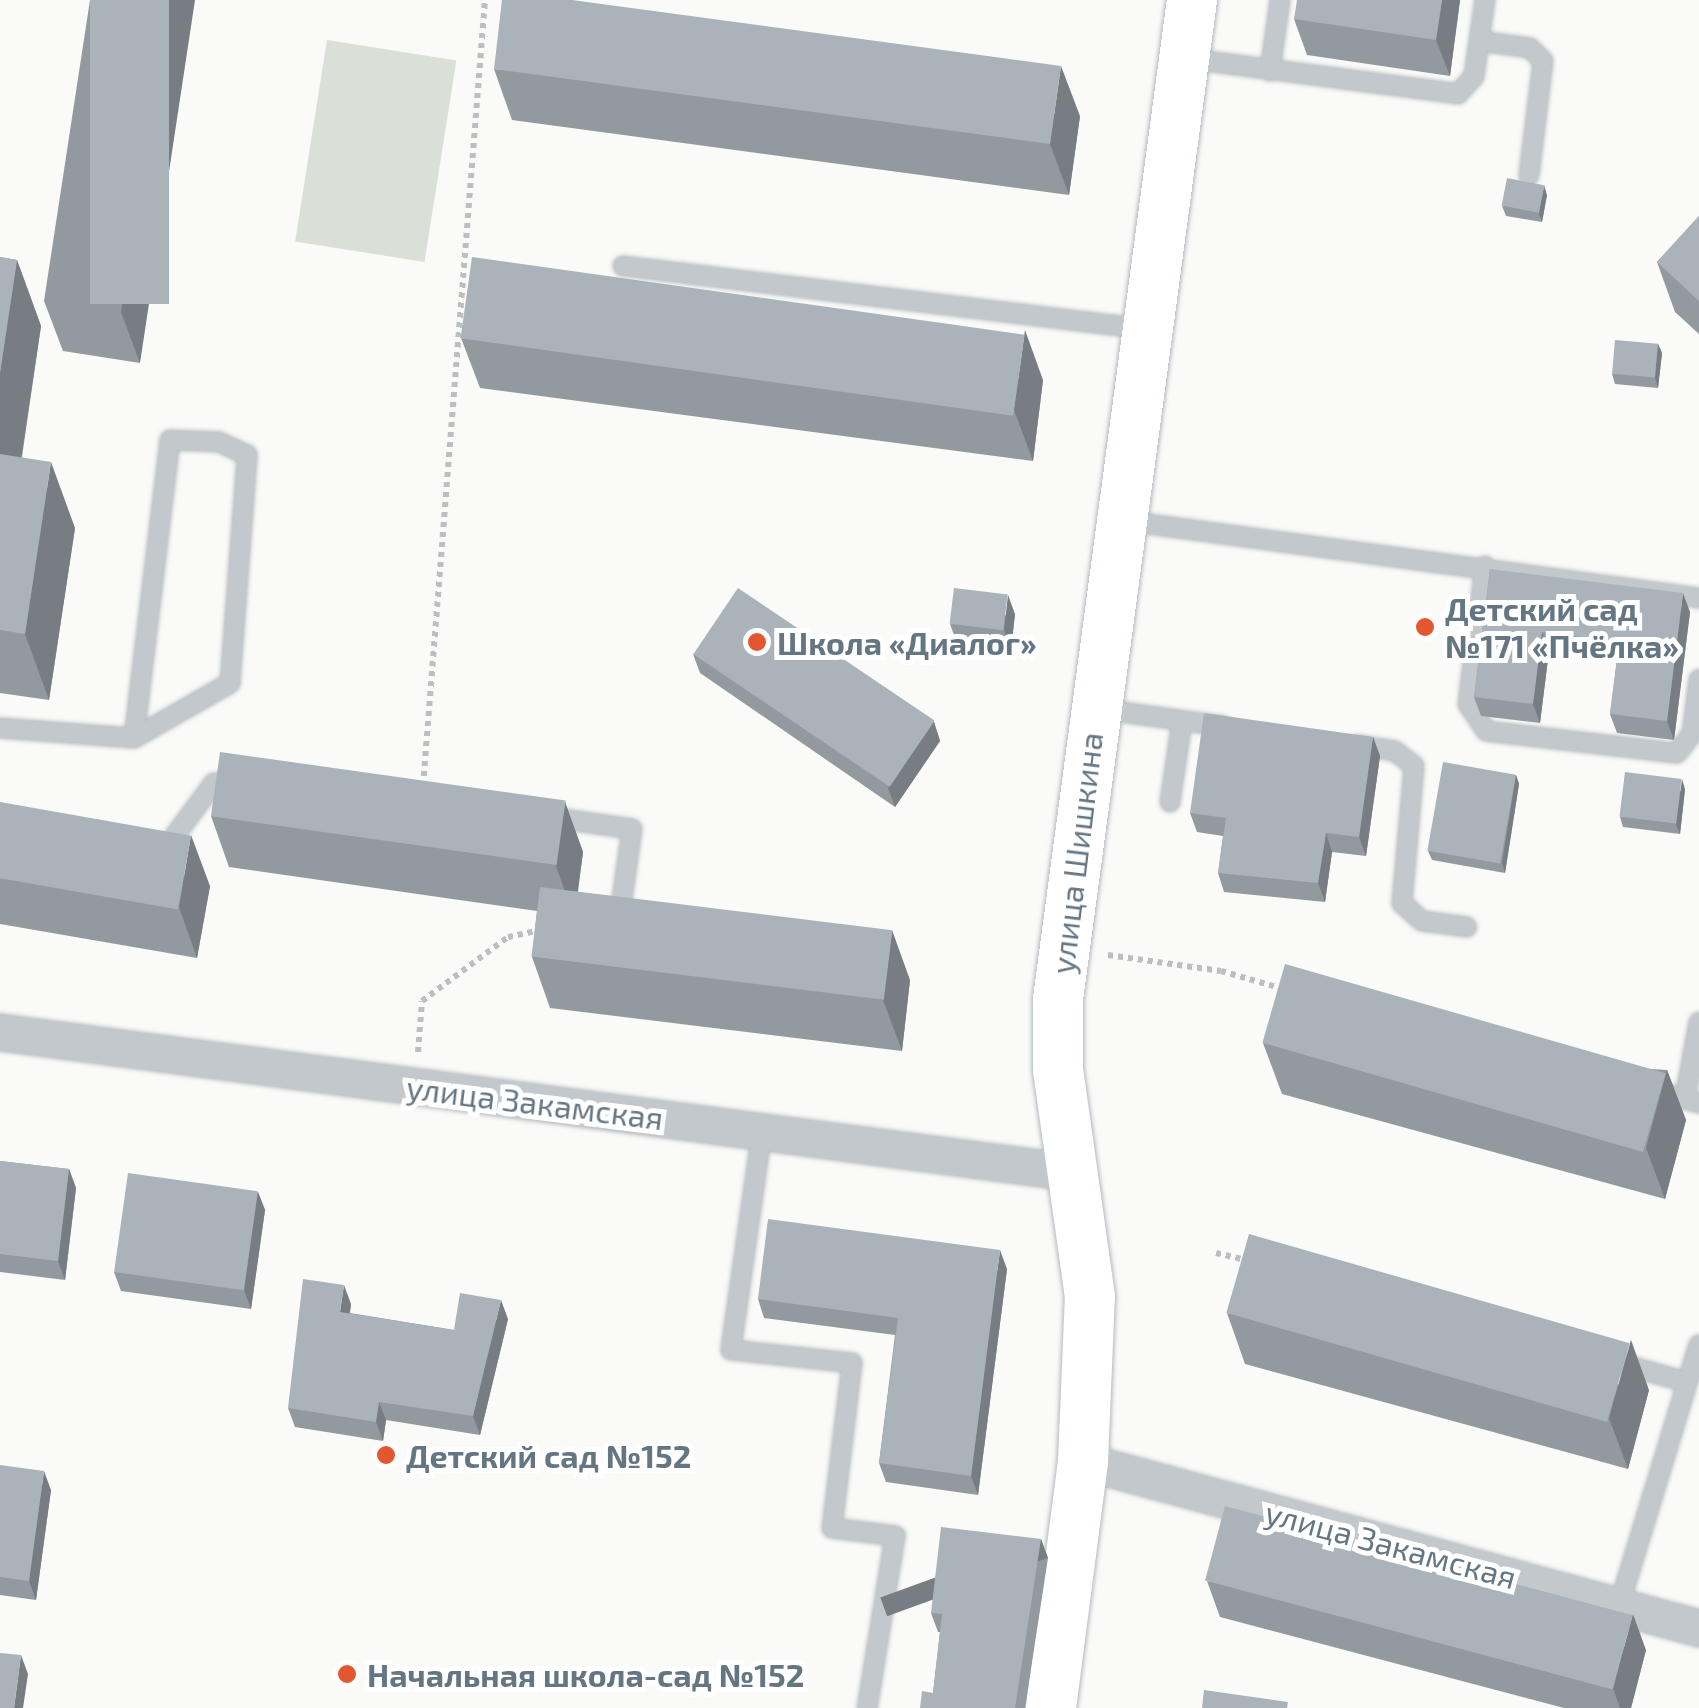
<!DOCTYPE html>
<meta charset="utf-8">
<style>
body{margin:0}
#map{position:relative;width:1699px;height:1708px;overflow:hidden;background:#fafaf8;font-family:"Exo 2",sans-serif}
div>[style]{position:absolute}
[style*='--x']{left:calc(var(--x)*1px);top:calc(var(--y)*1px);width:calc(var(--w)*1px);rotate:calc(var(--a)*1deg)}
.green>*{inset:0;background:#dadfd7;transform-origin:0 0}
.path>*{height:6px;margin-top:-3px;transform-origin:0;background:repeating-linear-gradient(90deg,#bbbfc2 0 5px,transparent 0 10px)}
.roads{filter:drop-shadow(0 0 2px #b3babf) drop-shadow(0 0 2px #b3babf)}
.lane>*{height:18px;margin:-9px;padding:0 9px;transform-origin:9px;border-radius:9px;background:#c3c8cc}
.street>*{height:35px;margin:-17.5px;padding:0 17.5px;transform-origin:17.5px;border-radius:17.5px;background:#c3c8cc}
.secondary>*{height:50px;margin:-25px;padding:0 25px;transform-origin:25px;border-radius:25px;background:#fff}
.wall>*{inset:0;background:#929a9f}
.shaded-wall>*{inset:0;background:#777d82;transform-origin:0 0}
.building>*{inset:0;background:#aab3b9;transform-origin:0 0}
.dots>*{width:28px;height:28px;translate:-50% -50%;box-sizing:border-box;border:5px solid #fff;border-radius:50%}
span{translate:-50% -50%;white-space:nowrap;text-align:center;line-height:1.15;-webkit-text-stroke:10px #fff;paint-order:stroke}
.poi-label{font-size:32px;color:#657683;font-weight:700}
.left{translate:0 -50%;text-align:left}
.street-label{font-size:32px;color:#657683}
</style>
<div id="map">
<div class="green">
<div style="left:327px;top:40px;width:131px;height:204px;rotate:9deg"></div>
</div>
<div class="path">
<div style="--x:423;--y:786;--w:788;--a:-85.49"></div>
<div style="--x:1108;--y:955;--w:114;--a:8.1"></div>
<div style="--x:1221;--y:971;--w:69;--a:16.1"></div>
<div style="--x:418;--y:1052;--w:51;--a:-85.5"></div>
<div style="--x:422;--y:1001;--w:107;--a:-36.7"></div>
<div style="--x:508;--y:937;--w:34;--a:-12"></div>
<div style="--x:1216;--y:1253;--w:31;--a:13"></div>
</div>
<div class="roads">
<div class="lane">
<div style="--x:1479;--y:41;--w:51;--a:7.8"></div>
<div style="--x:1530;--y:48;--w:18;--a:45"></div>
<div style="--x:1543;--y:61;--w:115;--a:97"></div>
<div style="--x:1190;--y:59;--w:270;--a:7.4"></div>
<div style="--x:1458;--y:94;--w:24;--a:-48"></div>
<div style="--x:1474;--y:76;--w:77;--a:-81.8"></div>
<div style="--x:1270;--y:71;--w:72;--a:-82"></div>
<div style="--x:623;--y:266;--w:526;--a:6.88"></div>
<div style="--x:1126;--y:521;--w:578;--a:7.65"></div>
<div style="--x:1485;--y:566;--w:139;--a:97"></div>
<div style="--x:1468;--y:704;--w:32;--a:56"></div>
<div style="--x:1486;--y:731;--w:192;--a:6.6"></div>
<div style="--x:1677;--y:753;--w:24;--a:-52"></div>
<div style="--x:1692;--y:734;--w:55;--a:-82.7"></div>
<div style="--x:1100;--y:709;--w:124;--a:7.9"></div>
<div style="--x:0;--y:728;--w:134;--a:4.3"></div>
<div style="--x:134;--y:738;--w:111;--a:-29.8"></div>
<div style="--x:230;--y:683;--w:229;--a:-85.7"></div>
<div style="--x:247;--y:455;--w:31;--a:-155"></div>
<div style="--x:219;--y:442;--w:49;--a:-177.7"></div>
<div style="--x:170;--y:440;--w:300;--a:96.9"></div>
<div style="--x:1357;--y:745;--w:38;--a:9"></div>
<div style="--x:1395;--y:751;--w:24;--a:38"></div>
<div style="--x:1414;--y:766;--w:138;--a:95"></div>
<div style="--x:1402;--y:903;--w:27;--a:42"></div>
<div style="--x:1422;--y:921;--w:45;--a:7.6"></div>
<div style="--x:1170;--y:802;--w:82;--a:-81.6"></div>
<div style="--x:548;--y:817;--w:85;--a:8.1"></div>
<div style="--x:632;--y:829;--w:85;--a:98.1"></div>
<div style="--x:165;--y:849;--w:82;--a:-53.4"></div>
<div style="--x:214;--y:783;--w:25;--a:5"></div>
<div style="--x:1656;--y:1091;--w:45;--a:15.6"></div>
<div style="--x:1685;--y:1099;--w:78;--a:-79.7"></div>
<div style="--x:762;--y:1131;--w:221;--a:98.1"></div>
<div style="--x:731;--y:1350;--w:122;--a:6.1"></div>
<div style="--x:852;--y:1363;--w:166;--a:96.9"></div>
<div style="--x:832;--y:1528;--w:64;--a:7.2"></div>
<div style="--x:895;--y:1536;--w:174;--a:99.2"></div>
<div style="--x:1619;--y:1363;--w:70;--a:15.8"></div>
<div style="--x:1619;--y:1606;--w:273;--a:-73"></div>
</div>
<div class="street">
<div style="--x:0;--y:1032;--w:1079;--a:7.45"></div>
<div style="--x:1083;--y:1461;--w:638;--a:15.17"></div>
</div>
<div class="secondary">
<div style="--x:1051;--y:1708;--w:249;--a:-82.6"></div>
<div style="--x:1083;--y:1461;--w:164;--a:-87.6"></div>
<div style="--x:1090;--y:1297;--w:230;--a:-98"></div>
<div style="--x:1058;--y:1069;--w:70;--a:-90"></div>
<div style="--x:1058;--y:999;--w:1008;--a:-82.36"></div>
</div>
</div>
<div class="wall">
<div style="clip-path:polygon(90px 0,140px 363px,63px 351px,44px 301px)"></div>
<div style="clip-path:polygon(1460px 0,1450px 76px,1307px 55px,1294px 19px)"></div>
<div style="clip-path:polygon(494px 69px,1080px 116px,1069px 195px,512px 120px)"></div>
<div style="clip-path:polygon(1547px 195px,1542px 222px,1506px 216px,1502px 206px)"></div>
<div style="clip-path:polygon(1699px 216px,1699px 334px,1675px 312px,1657px 262px)"></div>
<div style="clip-path:polygon(0 257px,17px 260px,41px 326px,22px 457px,75px 528px,49px 700px,0 693px)"></div>
<div style="clip-path:polygon(461px 338px,1043px 380px,1033px 461px,480px 388px)"></div>
<div style="clip-path:polygon(1658px 344px,1662px 353px,1658px 388px,1615px 384px,1612px 374px)"></div>
<div style="clip-path:polygon(1490px 569px,1690px 612px,1674px 740px,1617px 733px,1610px 714px,1617px 660px,1549px 651px,1540px 723px,1481px 716px,1474px 697px)"></div>
<div style="clip-path:polygon(1015px 614px,1011px 649px,957px 643px,950px 624px)"></div>
<div style="clip-path:polygon(693px 654px,934px 722px,940px 741px,895px 807px,700px 673px)"></div>
<div style="clip-path:polygon(1373px 737px,1380px 756px,1366px 856px,1332px 852px,1325px 902px,1224px 892px,1218px 873px,1223px 836px,1197px 832px,1190px 813px)"></div>
<div style="clip-path:polygon(1516px 775px,1519px 784px,1505px 873px,1432px 860px,1428px 851px)"></div>
<div style="clip-path:polygon(1685px 789px,1680px 834px,1623px 827px,1620px 817px)"></div>
<div style="clip-path:polygon(0 802px,210px 886px,197px 958px,0 924px)"></div>
<div style="clip-path:polygon(565px 802px,583px 852px,578px 892px,910px 980px,902px 1051px,550px 1008px,532px 957px,537px 911px,229px 867px,211px 816px)"></div>
<div style="clip-path:polygon(1263px 1043px,1667px 1070px,1686px 1120px,1665px 1199px,1282px 1094px)"></div>
<div style="clip-path:polygon(0 1161px,69px 1169px,76px 1188px,65px 1280px,0 1272px)"></div>
<div style="clip-path:polygon(258px 1192px,265px 1210px,251px 1309px,121px 1291px,114px 1272px)"></div>
<div style="clip-path:polygon(1007px 1269px,978px 1495px,886px 1482px,879px 1463px,895px 1335px,764px 1318px,758px 1299px)"></div>
<div style="clip-path:polygon(351px 1304px,350px 1313px,454px 1330px,508px 1319px,480px 1435px,386px 1420px,383px 1441px,295px 1427px,288px 1408px)"></div>
<div style="clip-path:polygon(1227px 1313px,1649px 1390px,1628px 1469px,1245px 1364px)"></div>
<div style="clip-path:polygon(0 1465px,51px 1490px,36px 1600px,0 1595px)"></div>
<div style="clip-path:polygon(1041px 1539px,1048px 1558px,1025px 1708px,920px 1708px,933px 1693px,940px 1632px,938px 1632px,931px 1613px)"></div>
<div style="clip-path:polygon(1207px 1581px,1646px 1650px,1631px 1708px,1564px 1708px,1220px 1617px)"></div>
</div>
<div class="shaded-wall">
<div style="clip-path:polygon(169px 0,195px 0,140px 363px,121px 312px)"></div>
<div style="clip-path:polygon(1442px 0,1460px 0,1450px 76px,1436px 40px)"></div>
<div style="clip-path:polygon(1061px 66px,1080px 116px,1069px 195px,1050px 144px)"></div>
<div style="clip-path:polygon(1544px 185px,1547px 195px,1542px 222px,1539px 213px)"></div>
<div style="clip-path:polygon(17px 260px,41px 326px,12px 519px,0 485px,0 373px)"></div>
<div style="clip-path:polygon(1025px 330px,1043px 380px,1033px 461px,1014px 410px)"></div>
<div style="clip-path:polygon(1658px 344px,1662px 353px,1658px 388px,1655px 378px)"></div>
<div style="clip-path:polygon(51px 462px,75px 528px,49px 700px,25px 634px)"></div>
<div style="clip-path:polygon(1683px 593px,1690px 612px,1674px 740px,1667px 721px)"></div>
<div style="clip-path:polygon(1008px 595px,1015px 614px,1011px 649px,1004px 630px)"></div>
<div style="clip-path:polygon(1542px 632px,1549px 651px,1540px 723px,1533px 704px)"></div>
<div style="clip-path:polygon(934px 722px,940px 741px,895px 807px,888px 788px)"></div>
<div style="clip-path:polygon(1373px 737px,1380px 756px,1366px 856px,1359px 837px)"></div>
<div style="clip-path:polygon(1516px 775px,1519px 784px,1505px 873px,1502px 863px)"></div>
<div style="clip-path:polygon(1682px 779px,1685px 789px,1680px 834px,1676px 825px)"></div>
<div style="clip-path:polygon(565px 802px,583px 852px,574px 917px,556px 866px)"></div>
<div style="clip-path:polygon(1326px 833px,1332px 852px,1325px 902px,1318px 883px)"></div>
<div style="clip-path:polygon(191px 835px,210px 886px,197px 958px,179px 907px)"></div>
<div style="clip-path:polygon(892px 930px,910px 980px,902px 1051px,883px 1000px)"></div>
<div style="clip-path:polygon(1667px 1070px,1686px 1120px,1665px 1199px,1646px 1148px)"></div>
<div style="clip-path:polygon(69px 1169px,76px 1188px,65px 1280px,58px 1261px)"></div>
<div style="clip-path:polygon(258px 1192px,265px 1210px,251px 1309px,244px 1290px)"></div>
<div style="clip-path:polygon(1000px 1250px,1007px 1269px,978px 1495px,971px 1476px)"></div>
<div style="clip-path:polygon(344px 1285px,351px 1304px,347px 1331px,340px 1312px)"></div>
<div style="clip-path:polygon(501px 1300px,508px 1319px,480px 1435px,473px 1416px)"></div>
<div style="clip-path:polygon(1631px 1340px,1649px 1390px,1628px 1469px,1609px 1418px)"></div>
<div style="clip-path:polygon(379px 1402px,386px 1420px,383px 1441px,376px 1422px)"></div>
<div style="clip-path:polygon(44px 1471px,51px 1490px,36px 1600px,29px 1581px)"></div>
<div style="left:1041px;top:1539px;width:20px;height:171px;rotate:70deg"></div>
<div style="clip-path:polygon(1633px 1614px,1646px 1650px,1631px 1708px,1620px 1708px,1613px 1688px)"></div>
<div style="clip-path:polygon(21px 1655px,28px 1674px,23px 1708px,14px 1708px)"></div>
</div>
<div class="building">
<div style="left:90px;top:0;width:79px;height:304px"></div>
<div style="clip-path:polygon(502px 0,572px 0,1061px 66px,1050px 144px,494px 69px)"></div>
<div style="clip-path:polygon(1297px 0,1442px 0,1436px 40px,1294px 19px)"></div>
<div style="left:1507px;top:178px;width:38px;height:28px;rotate:11deg"></div>
<div style="clip-path:polygon(1699px 216px,1699px 301px,1657px 262px)"></div>
<div style="clip-path:polygon(0 257px,17px 260px,0 373px)"></div>
<div style="left:472px;top:257px;width:558px;height:82px;rotate:8deg"></div>
<div style="left:1615px;top:340px;width:43px;height:34px;rotate:5deg"></div>
<div style="clip-path:polygon(0 454px,51px 462px,25px 634px,0 630px)"></div>
<div style="clip-path:polygon(1490px 569px,1683px 593px,1667px 721px,1610px 714px,1619px 642px,1542px 632px,1533px 704px,1474px 697px)"></div>
<div style="left:738px;top:588px;width:237px;height:80px;rotate:34deg"></div>
<div style="left:954px;top:588px;width:54px;height:36px;rotate:7deg"></div>
<div style="clip-path:polygon(1204px 713px,1373px 737px,1359px 837px,1326px 833px,1318px 883px,1218px 873px,1226px 818px,1190px 813px)"></div>
<div style="left:220px;top:752px;width:349px;height:65px;rotate:8deg"></div>
<div style="left:1443px;top:762px;width:74px;height:90px;rotate:10deg"></div>
<div style="left:1625px;top:772px;width:57px;height:45px;rotate:7deg"></div>
<div style="left:0;top:802px;width:194px;height:75px;rotate:10deg"></div>
<div style="left:540px;top:887px;width:355px;height:70px;rotate:7deg"></div>
<div style="left:1285px;top:964px;width:396px;height:82px;rotate:16deg"></div>
<div style="clip-path:polygon(0 1161px,69px 1169px,58px 1261px,0 1254px)"></div>
<div style="left:128px;top:1173px;width:131px;height:100px;rotate:8deg"></div>
<div style="clip-path:polygon(768px 1219px,1000px 1250px,971px 1476px,879px 1463px,898px 1318px,758px 1299px)"></div>
<div style="left:1249px;top:1234px;width:396px;height:82px;rotate:16deg"></div>
<div style="clip-path:polygon(303px 1279px,344px 1285px,340px 1312px,454px 1330px,460px 1293px,501px 1300px,473px 1416px,379px 1402px,376px 1422px,288px 1408px)"></div>
<div style="clip-path:polygon(0 1465px,44px 1471px,29px 1581px,0 1577px)"></div>
<div style="left:1225px;top:1506px;width:422px;height:77px;rotate:15deg"></div>
<div style="clip-path:polygon(941px 1527px,1041px 1539px,1015px 1708px,920px 1708px,922px 1691px,933px 1693px,942px 1614px,931px 1613px)"></div>
<div style="clip-path:polygon(0 1653px,21px 1655px,14px 1708px,0 1708px)"></div>
<div style="clip-path:polygon(1204px 1690px,1288px 1702px,1287px 1708px,1202px 1708px)"></div>
</div>
<div class="dots">
<div style="left:1425px;top:627px;background:#e4572e"></div>
<div style="left:757px;top:642px;background:#e4572e"></div>
<div style="left:386px;top:1455px;background:#e4572e"></div>
<div style="left:347px;top:1674px;background:#e4572e"></div>
</div>
<div class="poi-label">
<span class="left" style="left:1445px;top:627px">Детский сад<br>№171 «Пчёлка»</span>
<span class="left" style="left:777px;top:642px">Школа «Диалог»</span>
<span class="left" style="left:406px;top:1455px">Детский сад №152</span>
<span class="left" style="left:367px;top:1674px">Начальная школа-сад №152</span>
</div>
<div class="street-label">
<span style="left:1076px;top:853px;rotate:-83deg">улица Шишкина</span>
<span style="left:535px;top:1102px;rotate:7deg">улица Закамская</span>
<span style="left:1391px;top:1544px;rotate:15deg">улица Закамская</span>
</div>
</div>
